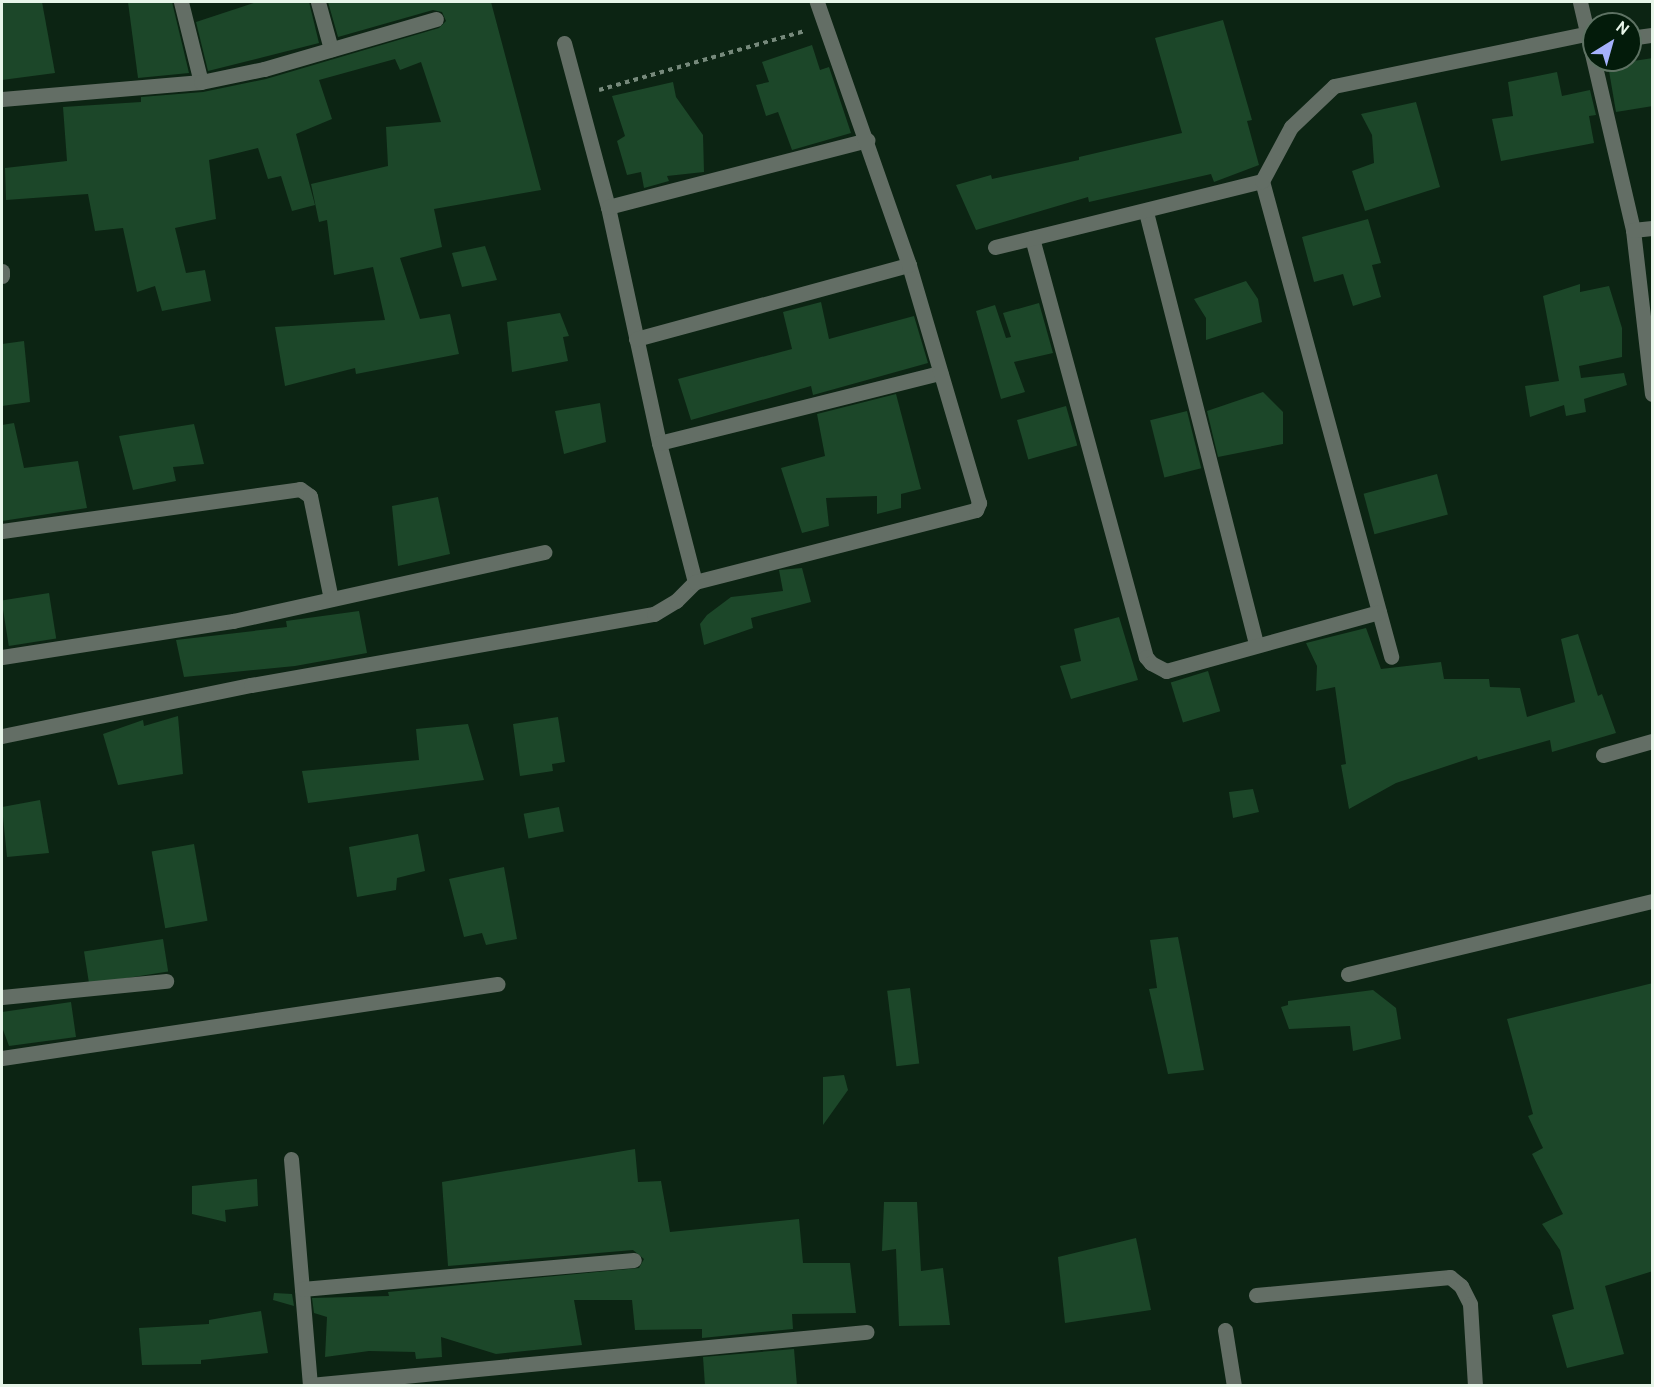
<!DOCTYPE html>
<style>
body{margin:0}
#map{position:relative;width:1654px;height:1387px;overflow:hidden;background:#0c2413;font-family:Overpass,sans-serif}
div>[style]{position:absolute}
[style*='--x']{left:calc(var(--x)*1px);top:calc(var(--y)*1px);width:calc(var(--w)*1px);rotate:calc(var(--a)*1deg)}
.building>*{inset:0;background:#1c4729;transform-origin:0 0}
.path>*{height:4px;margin-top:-2px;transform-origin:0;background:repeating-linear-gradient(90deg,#76897b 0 4.5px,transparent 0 9px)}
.minor>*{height:15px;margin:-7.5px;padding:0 7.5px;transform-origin:7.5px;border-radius:7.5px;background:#636e65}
span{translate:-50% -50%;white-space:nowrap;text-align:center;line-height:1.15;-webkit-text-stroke:6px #031b0a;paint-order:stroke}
.frame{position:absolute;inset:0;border:3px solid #e7f5e9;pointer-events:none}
.north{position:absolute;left:1582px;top:12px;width:60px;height:60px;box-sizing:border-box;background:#031b0a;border:2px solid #5e7263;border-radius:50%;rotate:37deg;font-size:16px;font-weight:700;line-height:24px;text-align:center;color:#e7f5e9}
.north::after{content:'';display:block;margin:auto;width:21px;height:27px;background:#a5b1fc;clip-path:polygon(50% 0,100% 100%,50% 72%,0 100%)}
</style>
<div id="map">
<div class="building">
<div style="clip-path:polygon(2px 2px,42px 2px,55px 73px,2px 80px)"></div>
<div style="clip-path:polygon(128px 2px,172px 2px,189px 73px,138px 78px)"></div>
<div style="clip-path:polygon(257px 2px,309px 2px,319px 43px,208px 71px,196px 22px)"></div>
<div style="clip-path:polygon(328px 2px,491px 2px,541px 190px,434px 209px,442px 247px,400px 258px,420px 319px,450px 314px,459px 354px,356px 374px,355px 368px,285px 386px,275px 327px,385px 320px,373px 267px,334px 275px,327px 220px,319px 222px,311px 184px,388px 166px,386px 127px,441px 122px,421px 62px,400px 70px,395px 59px,319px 80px,332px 119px,296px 134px,315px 205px,292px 211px,281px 176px,268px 179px,258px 148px,209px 160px,216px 219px,175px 228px,186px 273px,205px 270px,211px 301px,162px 311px,155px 286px,137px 292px,123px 228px,95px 231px,88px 194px,6px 200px,5px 168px,67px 161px,63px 107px,141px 102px,141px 97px,203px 92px,266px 79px,439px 28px,446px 21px,442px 12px,433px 10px,338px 37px)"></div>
<div style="clip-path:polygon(1223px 20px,1252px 120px,1247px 121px,1259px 165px,1214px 182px,1211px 174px,1089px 202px,1088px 197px,976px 230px,956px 185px,991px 175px,992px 179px,1079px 160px,1079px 157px,1182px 133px,1155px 38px)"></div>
<div style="clip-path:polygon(812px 45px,820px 70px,829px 67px,851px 133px,792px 150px,778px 112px,766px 116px,756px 85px,769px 82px,762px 62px)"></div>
<div style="clip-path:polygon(1653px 58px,1653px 106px,1616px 112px,1608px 65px)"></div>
<div style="clip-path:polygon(1557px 72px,1562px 96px,1590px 90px,1596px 115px,1589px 116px,1594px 143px,1501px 161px,1492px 119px,1513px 116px,1508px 82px)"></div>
<div style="clip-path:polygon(673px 82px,676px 97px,703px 135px,704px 172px,667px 176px,669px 181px,644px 188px,641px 172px,627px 175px,617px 141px,625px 136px,612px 96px)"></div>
<div style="clip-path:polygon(1416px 102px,1440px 187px,1365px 211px,1352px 171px,1374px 163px,1372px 135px,1361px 114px)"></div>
<div style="clip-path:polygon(1368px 219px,1381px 263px,1372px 265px,1381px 297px,1353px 306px,1343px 274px,1314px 282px,1302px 237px)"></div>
<div style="clip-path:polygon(485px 246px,497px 280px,462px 287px,452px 253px)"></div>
<div style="clip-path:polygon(1246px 281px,1258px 299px,1262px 322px,1206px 340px,1206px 318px,1194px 299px)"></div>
<div style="clip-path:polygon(1580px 284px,1580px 292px,1609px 286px,1622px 328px,1622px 357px,1579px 366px,1581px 378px,1624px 373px,1627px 385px,1584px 399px,1586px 412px,1566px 416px,1564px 405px,1530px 417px,1525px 386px,1559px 381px,1543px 296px)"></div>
<div style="clip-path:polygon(821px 302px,829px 339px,914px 316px,928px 363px,813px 395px,811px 386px,691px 420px,678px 379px,792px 349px,783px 312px)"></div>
<div style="clip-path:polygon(1039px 303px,1053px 353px,1014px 362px,1025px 392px,1001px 399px,976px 311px,995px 305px,1006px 338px,1011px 337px,1003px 313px)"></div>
<div style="clip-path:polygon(560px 313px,569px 336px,563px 337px,568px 361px,512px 372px,507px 322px)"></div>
<div style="clip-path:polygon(24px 341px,30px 402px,2px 406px,2px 344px)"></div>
<div style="clip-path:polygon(1263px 392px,1283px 412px,1283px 444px,1218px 457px,1207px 411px)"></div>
<div style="clip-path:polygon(896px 394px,921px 489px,901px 494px,901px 508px,877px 514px,877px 496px,826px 498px,829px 526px,802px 533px,781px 468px,825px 456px,817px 414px)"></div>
<div style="clip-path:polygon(600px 403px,606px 442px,564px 454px,555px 411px)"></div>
<div style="left:1066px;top:406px;width:41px;height:51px;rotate:74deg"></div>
<div style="left:1187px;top:411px;width:59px;height:38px;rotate:76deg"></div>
<div style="clip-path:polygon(14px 423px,24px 468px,78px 461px,87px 508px,2px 521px,2px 425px)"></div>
<div style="clip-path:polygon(194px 424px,204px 464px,173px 467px,176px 481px,133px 490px,119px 436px)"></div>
<div style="left:1437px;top:474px;width:42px;height:76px;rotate:75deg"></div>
<div style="clip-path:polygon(438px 497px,450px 554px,398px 566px,392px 506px)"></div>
<div style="clip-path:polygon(802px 568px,811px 602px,751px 618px,753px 628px,704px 645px,700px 624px,707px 615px,731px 597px,783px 591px,779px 570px)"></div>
<div style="left:49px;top:593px;width:46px;height:48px;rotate:81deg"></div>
<div style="clip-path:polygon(359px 611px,367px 653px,295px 666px,184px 677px,176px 640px,287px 627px,286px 621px)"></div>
<div style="clip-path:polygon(1119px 617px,1138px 680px,1071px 699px,1060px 666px,1081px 661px,1074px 629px)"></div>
<div style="clip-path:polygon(1366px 628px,1381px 669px,1441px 662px,1444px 679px,1489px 679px,1490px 687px,1520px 688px,1527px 717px,1575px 702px,1561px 639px,1578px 634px,1598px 696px,1602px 694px,1616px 733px,1552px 752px,1550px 740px,1478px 760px,1477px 756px,1396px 783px,1349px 809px,1341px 765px,1346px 764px,1335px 687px,1316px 691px,1317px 666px,1306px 643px)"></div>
<div style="left:1208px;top:671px;width:42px;height:39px;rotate:73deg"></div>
<div style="clip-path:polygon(178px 716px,183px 774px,118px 785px,103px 734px,143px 720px,144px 726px)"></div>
<div style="clip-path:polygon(558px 717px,565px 762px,552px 764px,553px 771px,520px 776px,513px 724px)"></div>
<div style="clip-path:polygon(468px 724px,484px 780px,308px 803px,302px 771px,419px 760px,416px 729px)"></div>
<div style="clip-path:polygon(1253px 789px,1259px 812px,1233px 818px,1229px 792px)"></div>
<div style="clip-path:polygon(40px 800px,49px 853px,7px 857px,2px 807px)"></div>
<div style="left:559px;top:807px;width:25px;height:36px;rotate:79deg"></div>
<div style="clip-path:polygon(418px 834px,425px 871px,397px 878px,396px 890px,357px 897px,349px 847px)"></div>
<div style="left:194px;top:844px;width:78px;height:43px;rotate:80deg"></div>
<div style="clip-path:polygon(504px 867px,517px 939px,486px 945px,482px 933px,464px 937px,449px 879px)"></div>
<div style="clip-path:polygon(1178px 937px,1204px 1070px,1168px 1074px,1149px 989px,1157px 988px,1150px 940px)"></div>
<div style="left:163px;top:939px;width:33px;height:80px;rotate:81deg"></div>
<div style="clip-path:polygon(1653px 983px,1653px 1271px,1605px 1286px,1624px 1354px,1567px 1368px,1552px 1315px,1574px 1309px,1560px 1250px,1542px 1224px,1563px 1214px,1532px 1154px,1543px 1148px,1528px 1116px,1533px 1114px,1507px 1019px)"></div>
<div style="left:910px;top:988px;width:76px;height:23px;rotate:83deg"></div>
<div style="clip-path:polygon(1373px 990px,1396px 1008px,1401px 1039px,1353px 1051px,1350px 1026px,1289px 1029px,1281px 1007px,1288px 1005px,1288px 1001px)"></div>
<div style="clip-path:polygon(71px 1002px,76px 1037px,9px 1046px,2px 1027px,2px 1012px)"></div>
<div style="clip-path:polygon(844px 1075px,848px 1090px,823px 1125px,823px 1077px)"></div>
<div style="clip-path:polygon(635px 1149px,638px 1182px,661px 1181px,670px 1232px,799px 1219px,803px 1263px,850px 1263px,856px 1313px,792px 1314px,793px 1329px,702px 1338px,702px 1329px,635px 1330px,632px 1300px,574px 1300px,582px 1345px,496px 1354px,441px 1337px,442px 1357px,416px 1359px,415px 1352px,369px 1351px,325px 1357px,327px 1317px,314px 1313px,312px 1298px,389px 1296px,388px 1292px,639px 1268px,644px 1259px,633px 1250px,448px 1266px,442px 1182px)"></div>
<div style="clip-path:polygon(257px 1179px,258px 1206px,225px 1210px,226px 1222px,192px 1214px,192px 1186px)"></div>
<div style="clip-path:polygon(884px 1202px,917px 1202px,921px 1271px,943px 1268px,950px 1325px,899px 1326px,896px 1249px,882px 1251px)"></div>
<div style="clip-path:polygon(1136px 1238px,1151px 1310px,1065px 1323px,1058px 1257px)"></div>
<div style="clip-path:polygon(274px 1293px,292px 1294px,294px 1306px,273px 1300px)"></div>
<div style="clip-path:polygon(261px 1311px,268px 1353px,201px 1360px,201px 1364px,142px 1365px,139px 1328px,209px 1324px,209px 1320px)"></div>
<div style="clip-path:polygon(794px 1349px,797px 1386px,705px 1386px,703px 1357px)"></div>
</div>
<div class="path">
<div style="--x:599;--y:90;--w:214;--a:-16"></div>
</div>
<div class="minor">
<div style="--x:181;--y:2;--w:82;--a:76"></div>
<div style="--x:318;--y:2;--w:49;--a:74.5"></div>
<div style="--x:1580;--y:2;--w:234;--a:76.9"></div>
<div style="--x:1633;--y:230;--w:165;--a:83.4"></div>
<div style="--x:1630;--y:38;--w:22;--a:-8"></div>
<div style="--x:564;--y:43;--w:170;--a:75"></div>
<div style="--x:608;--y:207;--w:241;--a:77.8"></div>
<div style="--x:659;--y:443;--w:144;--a:75.5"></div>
<div style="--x:2;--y:99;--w:200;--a:-4.9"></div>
<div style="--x:201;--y:82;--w:64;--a:-11.7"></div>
<div style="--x:264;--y:69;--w:179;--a:-16.2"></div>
<div style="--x:1262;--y:181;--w:493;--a:74.8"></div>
<div style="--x:608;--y:207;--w:268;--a:-14.5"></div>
<div style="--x:1146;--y:212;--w:446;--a:75.7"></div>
<div style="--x:1633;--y:230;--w:19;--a:-6"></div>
<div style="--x:1032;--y:238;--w:434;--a:74.8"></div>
<div style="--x:1146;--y:657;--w:8;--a:50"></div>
<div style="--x:1151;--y:663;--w:17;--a:28"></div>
<div style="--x:1166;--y:671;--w:221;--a:-15.5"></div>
<div style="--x:995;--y:247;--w:275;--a:-13.9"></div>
<div style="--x:1262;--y:181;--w:61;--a:-61.8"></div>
<div style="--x:1291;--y:127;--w:59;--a:-43.6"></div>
<div style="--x:1334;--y:86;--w:257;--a:-11.7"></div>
<div style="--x:2;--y:271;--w:5;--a:90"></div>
<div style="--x:636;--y:339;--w:283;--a:-15.2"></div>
<div style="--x:659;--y:443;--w:290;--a:-14"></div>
<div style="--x:2;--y:531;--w:301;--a:-8"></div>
<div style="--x:300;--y:489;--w:12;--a:35"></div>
<div style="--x:310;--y:496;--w:105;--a:78.5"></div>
<div style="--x:2;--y:657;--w:234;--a:-8.9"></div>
<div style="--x:233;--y:621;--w:319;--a:-12.5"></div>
<div style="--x:2;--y:736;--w:254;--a:-11.6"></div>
<div style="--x:251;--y:685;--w:409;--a:-10"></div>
<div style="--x:654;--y:614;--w:26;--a:-31"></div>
<div style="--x:676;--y:601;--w:27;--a:-45"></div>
<div style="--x:695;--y:582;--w:290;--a:-14.4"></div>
<div style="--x:976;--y:510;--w:8;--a:-67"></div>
<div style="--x:979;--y:503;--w:248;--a:-106.4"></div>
<div style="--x:909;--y:265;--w:279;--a:-109.3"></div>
<div style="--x:1603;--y:755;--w:51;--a:-15.9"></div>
<div style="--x:1348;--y:974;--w:313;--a:-13.5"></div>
<div style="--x:2;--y:997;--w:165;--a:-5.6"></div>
<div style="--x:2;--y:1058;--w:501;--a:-8.5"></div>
<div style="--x:291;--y:1159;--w:228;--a:85.2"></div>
<div style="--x:302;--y:1289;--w:333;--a:-5"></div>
<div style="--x:1256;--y:1295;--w:195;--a:-5.3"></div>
<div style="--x:1450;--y:1277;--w:14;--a:39"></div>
<div style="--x:1461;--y:1286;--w:20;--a:63"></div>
<div style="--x:1470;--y:1304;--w:82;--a:86.5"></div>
<div style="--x:1225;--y:1330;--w:57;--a:80.9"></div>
<div style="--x:310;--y:1385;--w:559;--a:-5.45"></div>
</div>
<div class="frame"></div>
<div class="north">N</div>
</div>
